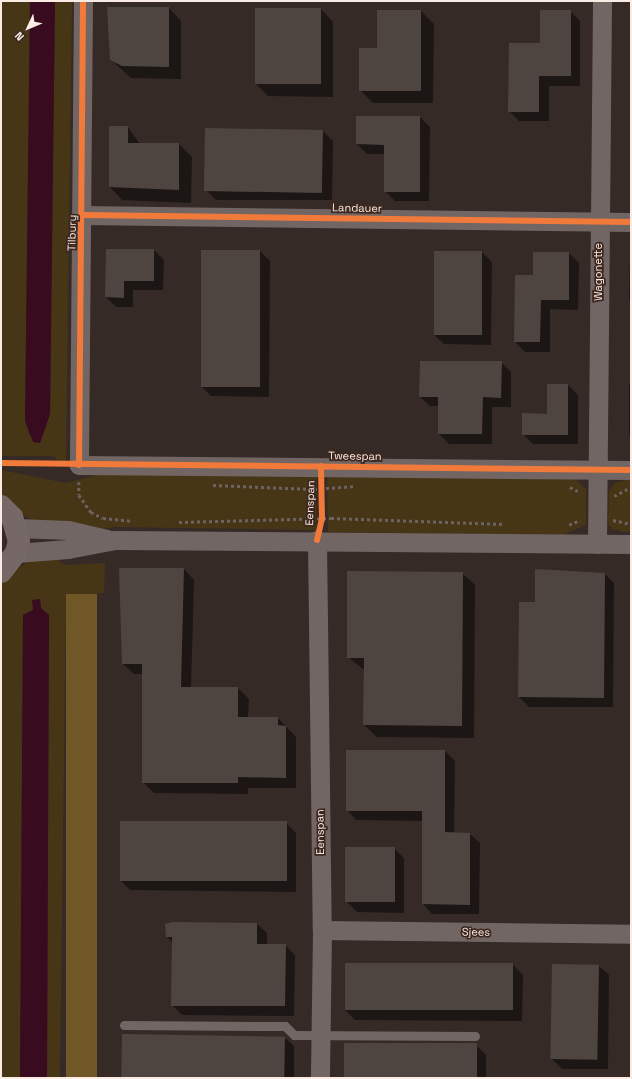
<!DOCTYPE html>
<style>
body{margin:0}
#map{position:relative;width:632px;height:1079px;overflow:hidden;background:#362a26;font-family:"Space Grotesk",sans-serif}
div>[style]{position:absolute}
[style*='--x']{left:calc(var(--x)*1px);top:calc(var(--y)*1px);width:calc(var(--w)*1px);rotate:calc(var(--a)*1deg)}
.green>*{inset:0;background:#463616}
.forest>*{inset:0;background:#6f5728;transform-origin:0 0}
.water>*{inset:0;background:#390b1f}
.shadow>*{inset:0;background:#0007;transform-origin:0 0}
.building>*{inset:0;background:#4f4540;transform-origin:0 0}
.path>*{height:2.5px;margin-top:-1.25px;transform-origin:0;background:repeating-linear-gradient(90deg,#6c6261 0 3px,transparent 0 6px)}
.service>*{height:9px;margin:-4.5px;padding:0 4.5px;transform-origin:4.5px;border-radius:4.5px;background:#726665}
.minor>*{height:19px;margin:-9.5px;padding:0 9.5px;transform-origin:9.5px;border-radius:9.5px;background:#726665}
.secondary>*{height:22px;margin:-11px;padding:0 11px;transform-origin:11px;border-radius:11px;background:#756867}
.cycleway>*{height:6px;margin:-3px;padding:0 3px;transform-origin:3px;border-radius:3px;background:#f17a3a}
span{translate:-50% -50%;white-space:nowrap;text-align:center;line-height:1.15;-webkit-text-stroke:3.5px #3d271f;paint-order:stroke}
.street-label{font-size:11px;color:#faebe5}
.frame{position:absolute;inset:0;border:2px solid #faebe5;pointer-events:none}
.north{position:absolute;left:8px;top:8px;width:40px;height:40px;-webkit-text-stroke:3px #3d271f;paint-order:stroke;rotate:226deg;font-size:11px;font-weight:700;line-height:16px;text-align:center;color:#faebe5}
.north::after{content:'';display:block;margin:auto;width:14px;height:18px;background:#faebe5;clip-path:polygon(50% 0,100% 100%,50% 72%,0 100%)}
</style>
<div id="map">
<div class="green">
<div style="clip-path:polygon(1px 1px,30px 1px,25px 421px,29px 434px,40px 443px,50px 414px,55px 1px,72px 1px,66px 466px,53px 456px,1px 456px)"></div>
<div style="clip-path:polygon(1px 470px,66px 483px,101px 474px,317px 475px,316px 530px,116px 527px,66px 535px,18px 513px,1px 493px)"></div>
<div style="clip-path:polygon(327px 474px,575px 479px,586px 489px,586px 525px,563px 535px,328px 532px)"></div>
<div style="clip-path:polygon(631px 479px,631px 532px,624px 532px,612px 529px,608px 523px,609px 491px,615px 483px)"></div>
<div style="clip-path:polygon(47px 554px,66px 565px,105px 563px,104px 593px,66px 596px,60px 1078px,47px 1078px,49px 615px,41px 608px,40px 599px,33px 610px,23px 615px,20px 1078px,1px 1078px,1px 582px,32px 558px)"></div>
</div>
<div class="forest">
<div style="left:97px;top:594px;width:484px;height:31px;rotate:90deg"></div>
</div>
<div class="water">
<div style="clip-path:polygon(30px 1px,55px 1px,50px 414px,40px 443px,33px 442px,25px 421px)"></div>
<div style="clip-path:polygon(40px 599px,41px 608px,49px 615px,47px 1078px,20px 1078px,23px 615px,33px 610px,32px 600px)"></div>
</div>
<div class="shadow">
<div style="clip-path:polygon(169px 8px,181px 21px,181px 79px,131px 78px,111px 60px)"></div>
<div style="clip-path:polygon(321px 9px,333px 22px,333px 97px,268px 96px,255px 83px)"></div>
<div style="clip-path:polygon(378px 11px,421px 11px,434px 24px,433px 103px,373px 103px,360px 90px,378px 49px)"></div>
<div style="clip-path:polygon(570px 11px,580px 21px,580px 86px,549px 86px,549px 121px,519px 121px,509px 111px)"></div>
<div style="clip-path:polygon(420px 117px,430px 127px,429px 201px,395px 201px,385px 191px,385px 154px,367px 154px,357px 144px)"></div>
<div style="clip-path:polygon(110px 127px,128px 127px,140px 144px,179px 144px,192px 157px,191px 203px,122px 200px,110px 187px)"></div>
<div style="clip-path:polygon(323px 131px,333px 141px,332px 200px,216px 200px,206px 190px)"></div>
<div style="left:630px;top:149px;width:1px;height:44px"></div>
<div style="clip-path:polygon(154px 250px,164px 260px,163px 290px,133px 290px,133px 307px,116px 307px,106px 297px)"></div>
<div style="clip-path:polygon(260px 251px,270px 261px,269px 397px,211px 396px,201px 386px)"></div>
<div style="clip-path:polygon(482px 252px,492px 262px,491px 345px,444px 344px,434px 335px)"></div>
<div style="clip-path:polygon(569px 253px,579px 263px,578px 310px,550px 309px,550px 352px,525px 352px,515px 342px,534px 276px)"></div>
<div style="clip-path:polygon(630px 253px,631px 253px,631px 302px,629px 300px)"></div>
<div style="clip-path:polygon(501px 362px,511px 372px,511px 407px,492px 407px,492px 444px,449px 444px,439px 434px,439px 406px,430px 406px,420px 397px)"></div>
<div style="left:629px;top:384px;width:2px;height:51px"></div>
<div style="clip-path:polygon(568px 385px,578px 395px,578px 444px,533px 444px,523px 434px,548px 415px)"></div>
<div style="clip-path:polygon(184px 569px,194px 580px,191px 688px,238px 688px,249px 699px,248px 718px,278px 718px,296px 737px,296px 788px,248px 788px,248px 794px,154px 793px,143px 782px,143px 674px,134px 674px,123px 664px)"></div>
<div style="clip-path:polygon(536px 570px,605px 574px,614px 583px,613px 707px,529px 707px,519px 697px,536px 603px)"></div>
<div style="clip-path:polygon(462px 573px,475px 585px,474px 738px,377px 737px,364px 725px,364px 670px,348px 657px)"></div>
<div style="clip-path:polygon(445px 751px,455px 761px,454px 834px,470px 834px,480px 843px,479px 914px,432px 914px,423px 904px,423px 821px,356px 820px,347px 810px)"></div>
<div style="clip-path:polygon(286px 823px,296px 833px,296px 892px,130px 890px,121px 881px)"></div>
<div style="clip-path:polygon(394px 848px,404px 858px,404px 913px,357px 912px,347px 902px)"></div>
<div style="clip-path:polygon(257px 924px,267px 933px,267px 945px,285px 945px,295px 955px,294px 1016px,182px 1015px,172px 1005px,173px 943px,167px 937px,166px 925px)"></div>
<div style="clip-path:polygon(513px 965px,523px 975px,522px 1021px,355px 1020px,345px 1010px)"></div>
<div style="clip-path:polygon(553px 965px,599px 966px,609px 975px,608px 1069px,562px 1069px,552px 1059px)"></div>
<div style="clip-path:polygon(284px 1037px,294px 1046px,294px 1078px,123px 1078px)"></div>
<div style="clip-path:polygon(476px 1045px,486px 1055px,486px 1078px,345px 1078px)"></div>
</div>
<div class="building">
<div style="clip-path:polygon(107px 7px,169px 7px,169px 67px,122px 66px,110px 60px)"></div>
<div style="left:255px;top:8px;width:66px;height:76px"></div>
<div style="clip-path:polygon(377px 10px,421px 10px,421px 91px,359px 91px,359px 48px,377px 48px)"></div>
<div style="clip-path:polygon(540px 10px,571px 10px,571px 76px,539px 76px,539px 112px,508px 112px,509px 43px,540px 43px)"></div>
<div style="clip-path:polygon(356px 116px,420px 116px,420px 192px,384px 192px,384px 145px,356px 144px)"></div>
<div style="clip-path:polygon(109px 126px,128px 126px,128px 143px,179px 143px,179px 190px,109px 187px)"></div>
<div style="left:205px;top:128px;width:118px;height:63px;rotate:1deg"></div>
<div style="clip-path:polygon(106px 249px,154px 249px,154px 281px,124px 281px,124px 298px,105px 297px)"></div>
<div style="left:201px;top:250px;width:59px;height:137px"></div>
<div style="left:434px;top:251px;width:48px;height:84px"></div>
<div style="clip-path:polygon(533px 252px,569px 252px,569px 300px,541px 300px,540px 342px,514px 342px,515px 275px,533px 275px)"></div>
<div style="clip-path:polygon(420px 361px,502px 361px,501px 398px,483px 397px,482px 434px,438px 434px,438px 397px,419px 397px)"></div>
<div style="clip-path:polygon(547px 384px,568px 384px,568px 435px,522px 435px,522px 413px,547px 414px)"></div>
<div style="clip-path:polygon(119px 568px,184px 568px,181px 687px,238px 687px,238px 717px,278px 717px,278px 725px,286px 726px,286px 778px,238px 777px,238px 783px,142px 783px,142px 664px,122px 664px)"></div>
<div style="clip-path:polygon(535px 569px,605px 573px,604px 698px,518px 697px,519px 602px,535px 602px)"></div>
<div style="clip-path:polygon(347px 571px,463px 572px,462px 726px,363px 725px,364px 658px,347px 658px)"></div>
<div style="clip-path:polygon(346px 750px,445px 750px,445px 832px,470px 833px,470px 905px,422px 904px,422px 811px,346px 811px)"></div>
<div style="left:120px;top:821px;width:167px;height:60px"></div>
<div style="left:345px;top:847px;width:50px;height:55px"></div>
<div style="clip-path:polygon(172px 922px,257px 923px,257px 944px,286px 944px,285px 1006px,171px 1006px,172px 937px,166px 937px,165px 924px)"></div>
<div style="left:345px;top:963px;width:168px;height:47px"></div>
<div style="left:552px;top:964px;width:47px;height:95px;rotate:1deg"></div>
<div style="left:122px;top:1034px;width:163px;height:44px;rotate:1deg"></div>
<div style="left:344px;top:1043px;width:133px;height:35px"></div>
</div>
<div class="path">
<div style="--x:79;--y:482;--w:13;--a:90"></div>
<div style="--x:79;--y:495;--w:21;--a:55"></div>
<div style="--x:91;--y:512;--w:13;--a:27"></div>
<div style="--x:103;--y:518;--w:27;--a:6"></div>
<div style="--x:213;--y:485;--w:101;--a:2.3"></div>
<div style="--x:314;--y:489;--w:42;--a:-4.1"></div>
<div style="--x:570;--y:487;--w:11;--a:27"></div>
<div style="--x:614;--y:496;--w:17;--a:-28"></div>
<div style="--x:613;--y:520;--w:18;--a:13"></div>
<div style="--x:179;--y:522;--w:152;--a:-1.5"></div>
<div style="--x:331;--y:518;--w:173;--a:2"></div>
<div style="--x:569;--y:525;--w:12;--a:-24"></div>
</div>
<div class="service">
<div style="--x:124;--y:1025;--w:161;--a:0.4"></div>
<div style="--x:285;--y:1026;--w:13;--a:45"></div>
<div style="--x:294;--y:1035;--w:181;--a:0.3"></div>
</div>
<div class="minor">
<div style="--x:83;--y:1;--w:464;--a:90.5"></div>
<div style="--x:79;--y:465;--w:552;--a:0.52"></div>
<div style="--x:82;--y:215;--w:549;--a:0.73"></div>
<div style="--x:17;--y:528;--w:51;--a:2.2"></div>
<div style="--x:68;--y:530;--w:40;--a:13"></div>
<div style="--x:317;--y:540;--w:390;--a:89.3"></div>
<div style="--x:322;--y:930;--w:148;--a:90.8"></div>
<div style="--x:597;--y:544;--w:543;--a:-89.47"></div>
<div style="--x:16;--y:553;--w:52;--a:-4.4"></div>
<div style="--x:68;--y:549;--w:48;--a:-10.8"></div>
<div style="--x:115;--y:540;--w:516;--a:0.44"></div>
<div style="--x:322;--y:930;--w:309;--a:0.7"></div>
</div>
<div class="secondary">
<div style="--x:1;--y:506;--w:16;--a:45"></div>
<div style="--x:12;--y:517;--w:25;--a:74"></div>
<div style="--x:19;--y:541;--w:12;--a:104"></div>
<div style="--x:16;--y:553;--w:24;--a:128"></div>
</div>
<div class="cycleway">
<div style="--x:82;--y:215;--w:549;--a:0.73"></div>
<div style="--x:1;--y:463;--w:630;--a:0.64"></div>
<div style="--x:79;--y:465;--w:464;--a:-89.5"></div>
<div style="--x:317;--y:540;--w:22;--a:-77"></div>
<div style="--x:322;--y:519;--w:53;--a:-91.1"></div>
</div>
<div class="street-label">
<span style="left:357px;top:208px;rotate:1deg">Landauer</span>
<span style="left:72px;top:233px;rotate:-89deg">Tilbury</span>
<span style="left:598px;top:272px;rotate:-90deg">Wagonette</span>
<span style="left:355px;top:456px;rotate:1deg">Tweespan</span>
<span style="left:310px;top:503px;rotate:-88deg">Eenspan</span>
<span style="left:320px;top:832px;rotate:-91deg">Eenspan</span>
<span style="left:476px;top:932px;rotate:1deg">Sjees</span>
</div>
<div class="frame"></div>
<div class="north">N</div>
</div>
